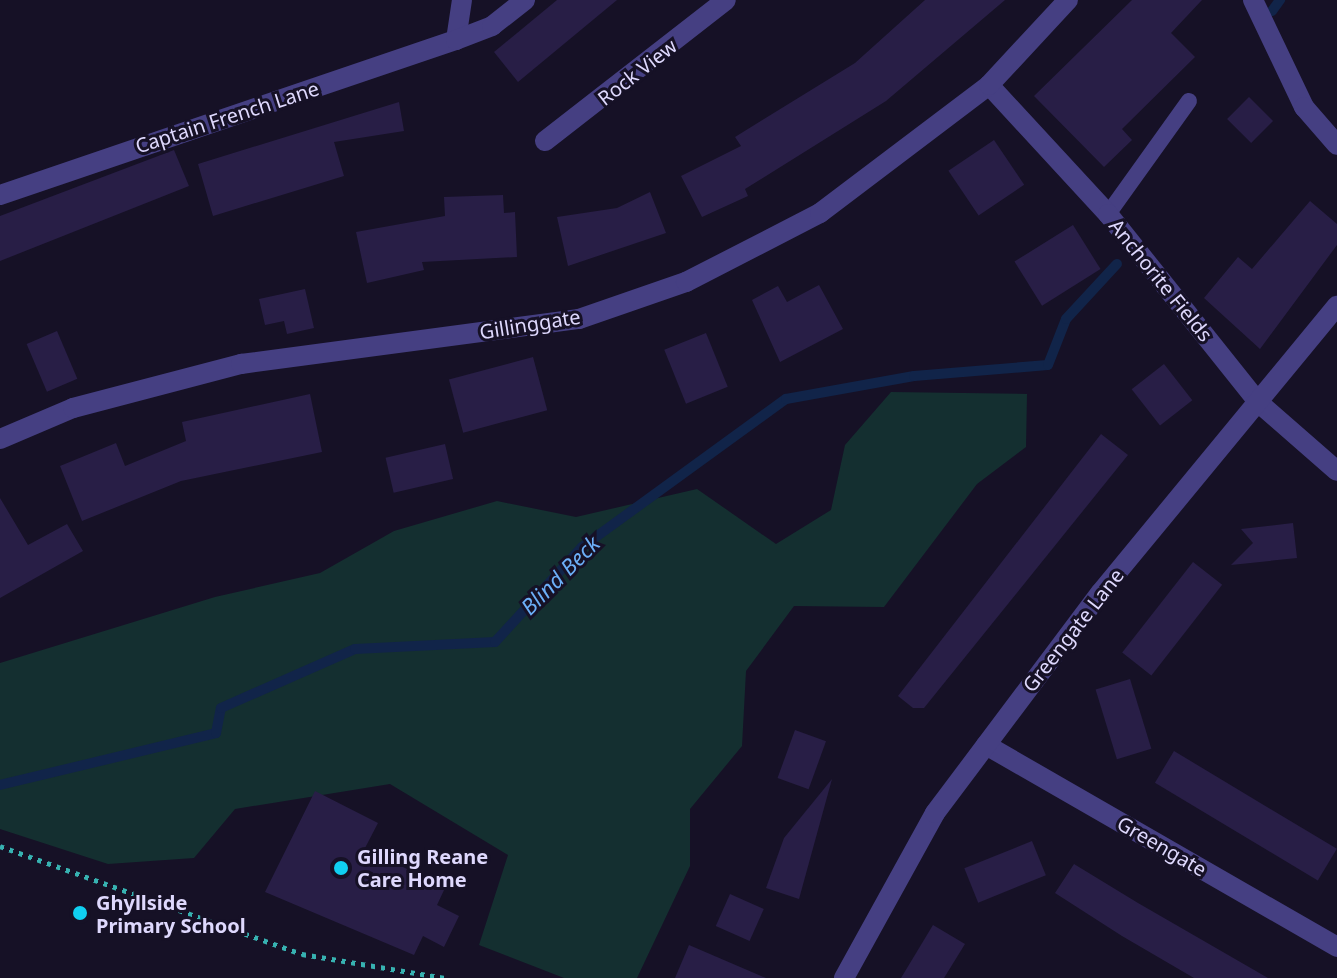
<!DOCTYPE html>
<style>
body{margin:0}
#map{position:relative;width:1337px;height:978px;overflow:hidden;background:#161126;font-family:"Noto Sans",sans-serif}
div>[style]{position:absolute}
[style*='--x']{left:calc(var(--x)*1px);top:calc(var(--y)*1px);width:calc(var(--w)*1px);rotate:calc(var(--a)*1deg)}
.green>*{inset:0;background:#142f30}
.stream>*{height:10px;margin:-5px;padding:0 5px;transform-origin:5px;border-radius:5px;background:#112449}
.building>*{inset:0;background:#281e46;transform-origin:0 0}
.path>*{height:5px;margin-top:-2.5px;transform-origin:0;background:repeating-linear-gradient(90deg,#37b2b1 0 4px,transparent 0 10px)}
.lane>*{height:16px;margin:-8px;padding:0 8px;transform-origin:8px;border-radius:8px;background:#453f82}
.street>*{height:20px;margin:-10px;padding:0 10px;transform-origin:10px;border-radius:10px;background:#453f82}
.dots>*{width:22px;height:22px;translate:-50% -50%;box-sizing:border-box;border:4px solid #161126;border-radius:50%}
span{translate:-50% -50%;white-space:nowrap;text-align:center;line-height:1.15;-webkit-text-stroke:6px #161126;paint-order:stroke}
.street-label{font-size:20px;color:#ded8fd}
.poi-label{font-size:20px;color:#ded8fd;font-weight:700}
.left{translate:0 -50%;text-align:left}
.water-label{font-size:22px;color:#6caff7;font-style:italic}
</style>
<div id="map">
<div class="green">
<div style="clip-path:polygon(891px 392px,1027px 394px,1026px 447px,977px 484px,884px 607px,794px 606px,746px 671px,742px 746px,690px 809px,690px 866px,637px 978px,564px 978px,479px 945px,508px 855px,390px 784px,235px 809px,194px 858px,108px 864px,0 829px,0 663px,215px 597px,320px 573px,394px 531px,497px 501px,576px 517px,697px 489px,776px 544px,831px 510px,845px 445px)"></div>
</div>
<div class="stream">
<div style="--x:1272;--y:11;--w:14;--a:-54"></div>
<div style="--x:0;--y:785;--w:222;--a:-13.5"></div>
<div style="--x:216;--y:733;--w:25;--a:-79"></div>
<div style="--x:221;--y:708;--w:146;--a:-23.8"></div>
<div style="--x:355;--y:649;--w:140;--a:-2.9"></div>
<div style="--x:495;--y:642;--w:129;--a:-47.5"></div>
<div style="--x:582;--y:547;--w:252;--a:-36"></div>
<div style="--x:786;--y:399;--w:130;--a:-10.2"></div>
<div style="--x:914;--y:376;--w:134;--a:-4.7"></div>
<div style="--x:1048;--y:365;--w:49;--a:-68.6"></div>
<div style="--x:1066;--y:319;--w:75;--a:-47.2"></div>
</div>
<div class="building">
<div style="clip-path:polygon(557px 0,617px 0,518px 82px,494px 52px)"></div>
<div style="clip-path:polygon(925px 0,1005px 0,886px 101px,745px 189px,748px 196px,702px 217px,681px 176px,741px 146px,735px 137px,855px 63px)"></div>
<div style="clip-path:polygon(1132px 0,1202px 0,1171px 33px,1195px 57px,1122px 129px,1132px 140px,1104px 167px,1034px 96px)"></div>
<div style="left:1249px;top:97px;width:34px;height:31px;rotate:45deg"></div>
<div style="clip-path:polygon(399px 102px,404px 131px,334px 142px,344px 176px,213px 216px,198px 164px)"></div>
<div style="left:994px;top:140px;width:54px;height:55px;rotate:56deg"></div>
<div style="clip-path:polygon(174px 150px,189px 186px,0 261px,0 216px)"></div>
<div style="clip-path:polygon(650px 192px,666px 233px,568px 266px,557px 217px,617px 208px)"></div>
<div style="clip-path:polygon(503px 195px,504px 213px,515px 212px,517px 257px,422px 262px,424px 270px,367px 283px,356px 232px,445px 216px,444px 197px)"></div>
<div style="clip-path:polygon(1310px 201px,1337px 224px,1337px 245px,1260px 349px,1204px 298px,1238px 257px,1252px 269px)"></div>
<div style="left:1073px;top:225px;width:52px;height:69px;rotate:58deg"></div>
<div style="clip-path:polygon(819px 285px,843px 329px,780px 362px,752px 300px,778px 286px,787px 302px)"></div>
<div style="clip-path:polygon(305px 289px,314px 328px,287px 334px,284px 321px,265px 325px,259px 299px)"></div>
<div style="left:57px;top:331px;width:52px;height:33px;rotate:67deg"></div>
<div style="left:706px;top:333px;width:58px;height:45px;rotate:68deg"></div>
<div style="left:533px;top:357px;width:55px;height:87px;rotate:75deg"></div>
<div style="left:1164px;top:364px;width:46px;height:41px;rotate:52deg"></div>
<div style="clip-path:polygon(310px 394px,322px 452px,181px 481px,82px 521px,60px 466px,116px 443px,125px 466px,186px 441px,182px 422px)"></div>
<div style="clip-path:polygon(1101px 434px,1128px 455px,924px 708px,913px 708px,898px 696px)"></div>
<div style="left:445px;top:444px;width:36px;height:61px;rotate:77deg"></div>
<div style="clip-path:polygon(0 498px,28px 545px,67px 524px,83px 551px,0 598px)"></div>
<div style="clip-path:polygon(1293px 523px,1297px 558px,1231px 565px,1253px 543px,1241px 529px)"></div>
<div style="left:1193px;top:562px;width:37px;height:115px;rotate:38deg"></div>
<div style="left:1130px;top:679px;width:73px;height:36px;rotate:73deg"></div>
<div style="left:795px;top:730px;width:33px;height:51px;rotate:20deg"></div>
<div style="left:1174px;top:751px;width:190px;height:37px;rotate:31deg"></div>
<div style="clip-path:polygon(832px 779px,799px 899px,766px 888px,784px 838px)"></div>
<div style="clip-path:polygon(315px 791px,378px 823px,365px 848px,445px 888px,437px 905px,459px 916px,444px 947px,423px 936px,414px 955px,265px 892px)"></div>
<div style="left:1032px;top:841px;width:37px;height:73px;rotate:68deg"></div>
<div style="clip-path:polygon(1074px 864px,1138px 903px,1268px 978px,1194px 978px,1122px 936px,1055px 893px)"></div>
<div style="left:730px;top:894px;width:37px;height:35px;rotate:24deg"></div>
<div style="clip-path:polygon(933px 925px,965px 944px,944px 978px,901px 978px)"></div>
<div style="clip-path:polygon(689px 945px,766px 978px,675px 978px)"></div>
</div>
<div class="path">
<div style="--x:0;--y:846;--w:321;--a:19.7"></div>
<div style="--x:302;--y:954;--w:145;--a:9.5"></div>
</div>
<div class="lane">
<div style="--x:1108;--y:214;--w:139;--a:-54.4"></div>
</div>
<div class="street">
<div style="--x:1253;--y:0;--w:119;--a:64.5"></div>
<div style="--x:1304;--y:107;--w:50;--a:49"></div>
<div style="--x:456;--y:40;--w:40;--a:-81.5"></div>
<div style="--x:989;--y:85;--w:176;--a:47.3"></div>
<div style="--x:1108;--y:214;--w:242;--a:51.4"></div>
<div style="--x:1259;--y:403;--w:103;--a:41.1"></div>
<div style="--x:545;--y:141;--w:229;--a:-37.9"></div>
<div style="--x:0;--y:195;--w:482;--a:-18.8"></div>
<div style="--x:456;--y:40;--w:39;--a:-21"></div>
<div style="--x:492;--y:26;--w:42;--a:-38.2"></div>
<div style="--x:0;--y:439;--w:79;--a:-23"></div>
<div style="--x:73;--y:408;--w:174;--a:-14.7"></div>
<div style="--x:241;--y:364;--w:341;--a:-7.6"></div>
<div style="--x:579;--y:319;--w:113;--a:-19.1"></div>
<div style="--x:686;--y:282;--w:151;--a:-27.2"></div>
<div style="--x:820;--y:213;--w:212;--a:-37.1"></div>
<div style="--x:989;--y:85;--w:116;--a:-47.1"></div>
<div style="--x:986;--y:745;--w:405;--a:29.9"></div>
<div style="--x:844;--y:978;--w:188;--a:-61.1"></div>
<div style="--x:935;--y:813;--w:276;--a:-53.1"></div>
<div style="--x:1101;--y:592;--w:371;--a:-50.5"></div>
</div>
<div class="dots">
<div style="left:341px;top:868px;background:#10cff1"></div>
<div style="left:80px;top:913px;background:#10cff1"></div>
</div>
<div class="street-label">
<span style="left:637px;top:72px;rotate:-38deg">Rock View</span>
<span style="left:227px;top:117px;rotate:-18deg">Captain French Lane</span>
<span style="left:1161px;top:280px;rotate:51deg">Anchorite Fields</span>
<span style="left:530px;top:324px;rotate:-9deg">Gillinggate</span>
<span style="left:1073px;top:630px;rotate:-52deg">Greengate Lane</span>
<span style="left:1162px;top:846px;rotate:30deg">Greengate</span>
</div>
<div class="poi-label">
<span class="left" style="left:357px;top:868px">Gilling Reane<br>Care Home</span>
<span class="left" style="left:96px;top:914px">Ghyllside<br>Primary School</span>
</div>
<div class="water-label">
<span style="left:560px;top:575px;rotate:-45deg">Blind Beck</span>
</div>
</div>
